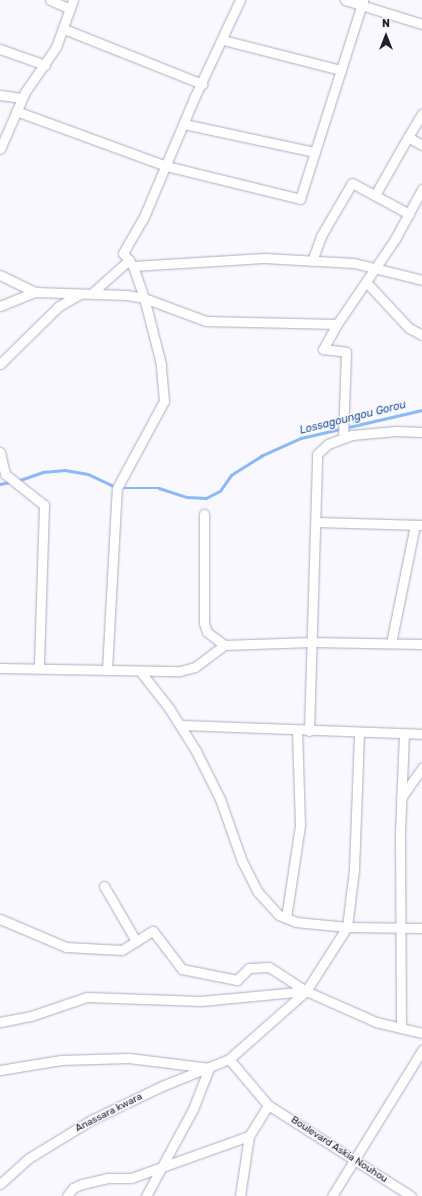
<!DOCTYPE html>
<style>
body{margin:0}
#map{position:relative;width:422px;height:1196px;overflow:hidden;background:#f9f8fe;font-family:Rubik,sans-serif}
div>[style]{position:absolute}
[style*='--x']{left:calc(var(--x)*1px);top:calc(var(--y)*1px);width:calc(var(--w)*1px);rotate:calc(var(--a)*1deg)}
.stream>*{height:2.5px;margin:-1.25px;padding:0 1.25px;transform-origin:1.25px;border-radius:1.25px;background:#8bb9f7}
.roads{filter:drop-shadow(0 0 1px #b0aac7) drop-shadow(0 0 1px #b0aac7)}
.street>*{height:9px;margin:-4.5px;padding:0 4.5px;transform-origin:4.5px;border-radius:4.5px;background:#fff}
span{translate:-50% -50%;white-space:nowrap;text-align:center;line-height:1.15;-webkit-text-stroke:3px #f9f8fe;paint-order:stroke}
.street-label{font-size:10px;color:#22202a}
.water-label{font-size:11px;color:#1b5398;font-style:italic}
.north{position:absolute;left:366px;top:16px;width:40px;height:40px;-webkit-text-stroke:3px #f9f8fe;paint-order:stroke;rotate:0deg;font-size:11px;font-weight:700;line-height:16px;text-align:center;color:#22202a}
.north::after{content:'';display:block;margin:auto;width:14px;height:18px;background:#22202a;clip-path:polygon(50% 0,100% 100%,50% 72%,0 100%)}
</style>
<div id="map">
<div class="stream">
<div style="--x:17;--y:481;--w:28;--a:-19"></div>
<div style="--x:43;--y:472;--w:22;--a:-5"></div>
<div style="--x:65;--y:470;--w:23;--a:10"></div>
<div style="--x:88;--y:474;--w:31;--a:25"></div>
<div style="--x:0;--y:484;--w:10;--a:-11"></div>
<div style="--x:120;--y:488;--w:39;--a:0"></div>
<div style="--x:159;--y:488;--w:29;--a:18"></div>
<div style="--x:187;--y:497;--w:19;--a:3"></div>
<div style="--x:206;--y:498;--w:16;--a:-27"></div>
<div style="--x:220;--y:491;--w:19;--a:-55"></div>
<div style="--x:231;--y:475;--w:36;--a:-32"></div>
<div style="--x:261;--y:456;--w:44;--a:-24.2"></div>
<div style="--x:301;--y:438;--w:124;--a:-13"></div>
</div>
<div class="roads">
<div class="street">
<div style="--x:50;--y:0;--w:22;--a:24"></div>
<div style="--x:345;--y:0;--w:81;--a:17.3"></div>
<div style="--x:64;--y:29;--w:149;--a:21.7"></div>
<div style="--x:223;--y:40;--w:122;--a:14.3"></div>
<div style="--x:0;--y:49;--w:48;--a:19.6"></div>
<div style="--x:0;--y:95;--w:22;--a:8"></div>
<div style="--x:16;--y:111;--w:160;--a:20.1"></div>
<div style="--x:166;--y:166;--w:138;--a:13.8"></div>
<div style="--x:300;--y:199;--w:209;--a:-72.4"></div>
<div style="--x:184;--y:124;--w:134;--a:12.1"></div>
<div style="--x:408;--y:137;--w:27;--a:-59"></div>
<div style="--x:0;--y:149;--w:62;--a:-66.3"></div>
<div style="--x:25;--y:92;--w:55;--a:-55.4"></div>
<div style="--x:56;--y:47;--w:50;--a:-70.1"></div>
<div style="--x:375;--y:195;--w:67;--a:-60.4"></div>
<div style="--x:408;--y:137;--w:16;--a:30"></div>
<div style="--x:312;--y:261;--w:27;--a:-70"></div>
<div style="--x:321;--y:236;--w:61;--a:-59.7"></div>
<div style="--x:352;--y:183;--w:65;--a:28.5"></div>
<div style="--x:133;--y:266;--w:131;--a:-3.5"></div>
<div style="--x:264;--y:258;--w:90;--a:3.2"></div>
<div style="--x:354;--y:263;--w:70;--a:14"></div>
<div style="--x:0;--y:275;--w:39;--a:26"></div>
<div style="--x:367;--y:283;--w:62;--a:47"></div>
<div style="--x:409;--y:328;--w:15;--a:28"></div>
<div style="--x:92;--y:293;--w:50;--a:-41.7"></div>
<div style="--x:0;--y:306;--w:38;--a:-22"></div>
<div style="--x:35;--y:292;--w:92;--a:1.9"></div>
<div style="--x:127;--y:295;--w:17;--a:10"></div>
<div style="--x:144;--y:298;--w:66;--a:20.4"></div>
<div style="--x:206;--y:321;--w:131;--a:1.3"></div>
<div style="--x:337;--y:324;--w:103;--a:-55.7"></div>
<div style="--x:395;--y:239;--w:57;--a:-61.6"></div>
<div style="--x:337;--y:324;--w:29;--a:119"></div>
<div style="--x:323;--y:349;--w:23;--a:7"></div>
<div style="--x:346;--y:352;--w:86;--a:92"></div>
<div style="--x:0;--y:364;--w:83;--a:-44.5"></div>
<div style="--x:59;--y:306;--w:24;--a:-30"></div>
<div style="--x:0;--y:452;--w:23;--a:77"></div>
<div style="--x:5;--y:474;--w:50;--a:38.5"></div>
<div style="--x:44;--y:505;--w:163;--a:91.8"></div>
<div style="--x:204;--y:514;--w:109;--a:90"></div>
<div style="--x:204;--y:623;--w:9;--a:72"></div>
<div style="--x:207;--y:632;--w:21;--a:37"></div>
<div style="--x:224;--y:645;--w:87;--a:-2"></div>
<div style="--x:311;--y:642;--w:111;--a:1"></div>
<div style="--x:316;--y:522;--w:106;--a:1.6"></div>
<div style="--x:391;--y:643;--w:120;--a:-78.5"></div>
<div style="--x:0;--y:668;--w:180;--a:1"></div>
<div style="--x:180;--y:671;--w:16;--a:-15"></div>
<div style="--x:195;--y:667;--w:36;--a:-37"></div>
<div style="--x:107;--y:670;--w:182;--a:-86.9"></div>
<div style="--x:117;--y:488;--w:99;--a:-61.6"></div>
<div style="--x:164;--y:401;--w:37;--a:-95"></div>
<div style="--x:161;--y:364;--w:68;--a:-104.4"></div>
<div style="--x:144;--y:298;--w:34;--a:-109"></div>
<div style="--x:133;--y:266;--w:16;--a:-128"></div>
<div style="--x:123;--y:253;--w:39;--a:-60"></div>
<div style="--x:143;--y:219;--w:134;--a:-67.1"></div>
<div style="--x:195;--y:96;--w:106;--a:-64.9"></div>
<div style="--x:140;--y:671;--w:47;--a:51.9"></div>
<div style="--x:169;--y:708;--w:51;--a:57.9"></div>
<div style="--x:196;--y:751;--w:54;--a:63.4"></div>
<div style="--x:220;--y:799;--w:66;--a:70.5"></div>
<div style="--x:242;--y:861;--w:35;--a:63"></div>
<div style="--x:258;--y:892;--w:31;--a:48"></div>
<div style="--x:279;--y:915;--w:18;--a:22"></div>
<div style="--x:296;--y:922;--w:51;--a:5.6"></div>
<div style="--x:347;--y:927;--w:57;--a:-83"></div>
<div style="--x:354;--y:870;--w:137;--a:-87.9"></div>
<div style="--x:180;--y:725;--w:242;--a:2.1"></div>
<div style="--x:309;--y:731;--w:277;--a:-88.3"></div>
<div style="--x:317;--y:454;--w:15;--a:-42"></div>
<div style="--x:328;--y:444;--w:26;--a:-21"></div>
<div style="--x:352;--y:435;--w:44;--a:-5.2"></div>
<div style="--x:396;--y:431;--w:26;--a:2"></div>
<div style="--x:401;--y:798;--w:37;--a:-55"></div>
<div style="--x:104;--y:886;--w:64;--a:59.8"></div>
<div style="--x:286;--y:918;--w:94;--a:-81.4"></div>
<div style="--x:300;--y:825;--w:94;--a:-91.8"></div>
<div style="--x:0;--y:919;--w:72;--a:23"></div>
<div style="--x:66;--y:947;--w:56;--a:3.1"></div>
<div style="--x:122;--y:950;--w:36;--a:-32"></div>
<div style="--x:153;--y:931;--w:48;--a:52.7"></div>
<div style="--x:182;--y:969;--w:56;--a:11.3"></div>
<div style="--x:237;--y:980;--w:17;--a:-45"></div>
<div style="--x:249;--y:968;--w:20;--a:-3"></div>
<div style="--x:269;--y:967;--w:44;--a:33"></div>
<div style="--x:306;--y:991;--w:76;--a:-57.4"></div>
<div style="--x:347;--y:927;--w:75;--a:0.8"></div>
<div style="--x:0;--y:1022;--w:32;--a:-11"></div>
<div style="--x:31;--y:1016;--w:59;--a:-18.7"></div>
<div style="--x:87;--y:997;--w:114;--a:2"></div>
<div style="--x:201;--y:1001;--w:105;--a:-5.4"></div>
<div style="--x:401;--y:1028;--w:195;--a:-90.3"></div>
<div style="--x:400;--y:833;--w:99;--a:-87.7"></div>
<div style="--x:0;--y:1070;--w:62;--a:-9.3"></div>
<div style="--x:61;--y:1060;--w:68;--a:-1.7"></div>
<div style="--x:129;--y:1058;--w:81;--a:7.1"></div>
<div style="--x:209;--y:1068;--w:44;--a:111.3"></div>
<div style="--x:193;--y:1109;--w:99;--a:118.4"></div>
<div style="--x:0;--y:1184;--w:39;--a:-42"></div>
<div style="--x:29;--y:1158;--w:73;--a:-31.5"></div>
<div style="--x:91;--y:1120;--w:79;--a:-25.6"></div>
<div style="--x:162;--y:1086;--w:72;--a:-21.9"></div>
<div style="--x:67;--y:1196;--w:10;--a:-53"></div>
<div style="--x:73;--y:1188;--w:10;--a:-24"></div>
<div style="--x:82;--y:1184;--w:26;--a:-13"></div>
<div style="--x:107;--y:1178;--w:24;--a:0"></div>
<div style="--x:131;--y:1178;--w:125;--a:-19.6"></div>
<div style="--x:240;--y:1196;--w:61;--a:-81.5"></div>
<div style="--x:249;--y:1136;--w:36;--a:-58"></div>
<div style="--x:332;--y:1196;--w:172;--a:-58.3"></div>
<div style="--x:411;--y:1196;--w:169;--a:-147.5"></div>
<div style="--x:268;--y:1105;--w:60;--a:-130.3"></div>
<div style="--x:229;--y:1059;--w:103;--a:-41.4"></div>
<div style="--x:306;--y:991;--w:77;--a:23.9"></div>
<div style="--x:376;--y:1022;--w:47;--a:13.4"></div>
</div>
</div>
<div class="street-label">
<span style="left:109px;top:1113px;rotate:-27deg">Anassara kwara</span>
<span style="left:339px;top:1150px;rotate:33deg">Boulevard Askia Nouhou</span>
</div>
<div class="water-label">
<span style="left:353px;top:418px;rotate:-14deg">Lossagoungou Gorou</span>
</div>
<div class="north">N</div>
</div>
